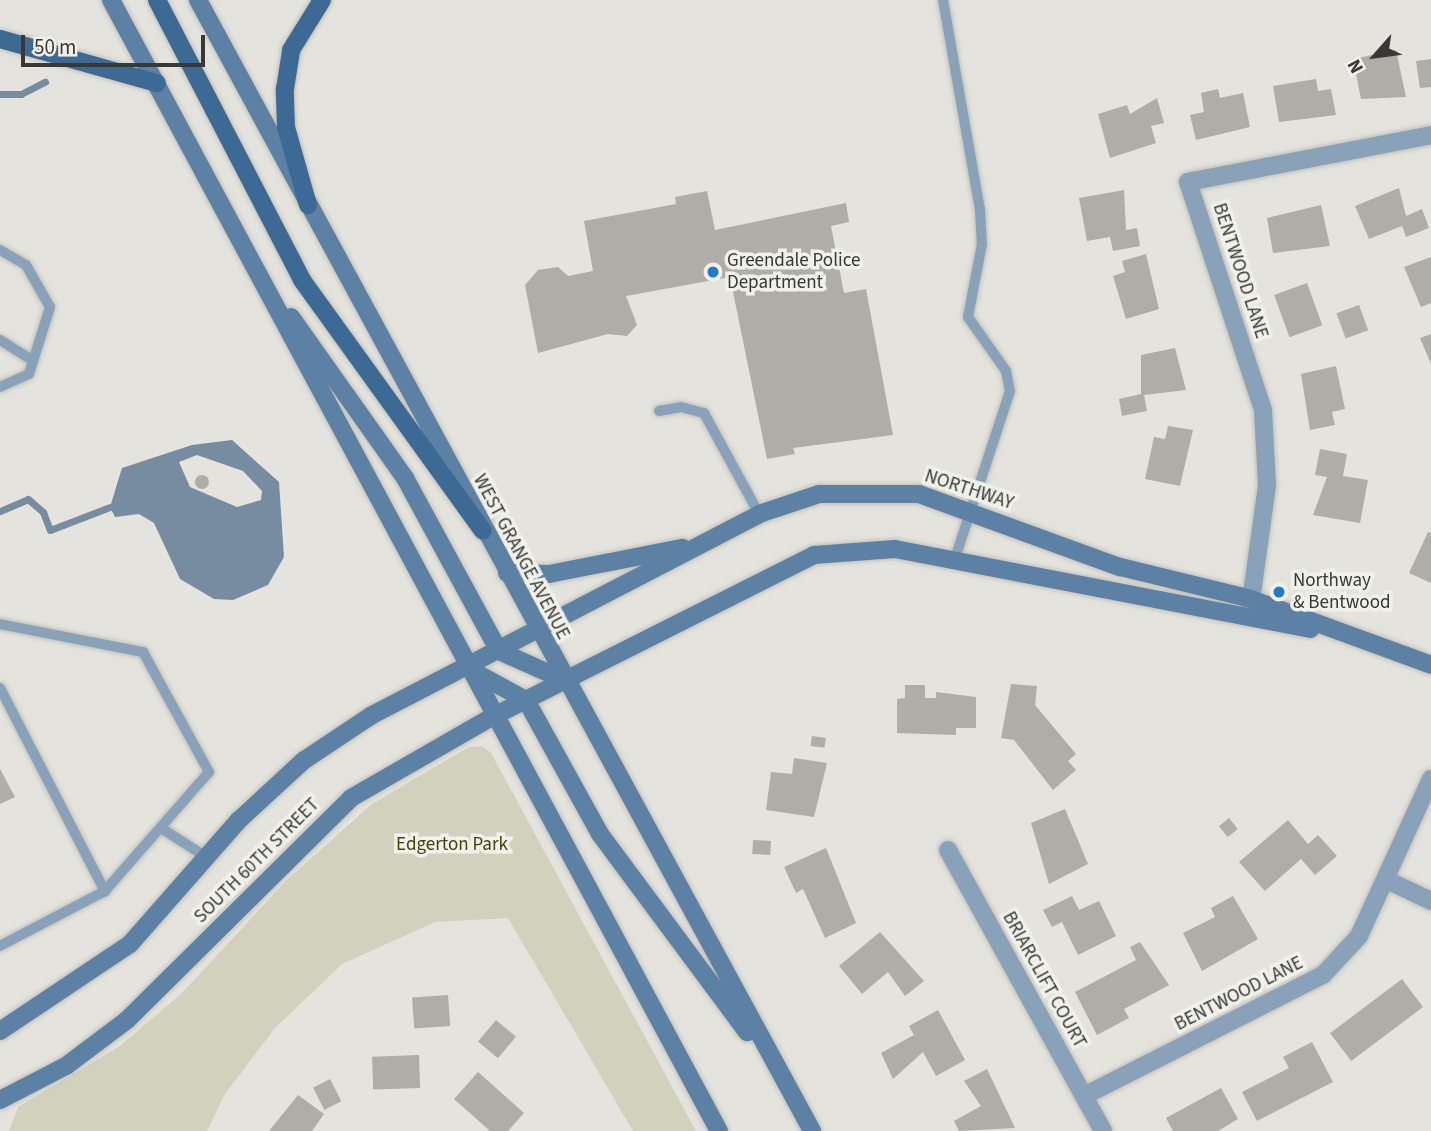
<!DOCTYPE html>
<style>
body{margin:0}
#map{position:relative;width:1431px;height:1131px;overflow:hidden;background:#e4e3dd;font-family:"Source Sans 3",sans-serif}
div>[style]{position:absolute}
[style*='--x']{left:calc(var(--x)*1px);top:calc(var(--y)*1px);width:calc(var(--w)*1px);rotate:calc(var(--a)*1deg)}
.green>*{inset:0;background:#d2d1bd}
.water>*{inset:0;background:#778ca1}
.stream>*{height:7px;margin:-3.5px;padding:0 3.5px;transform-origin:3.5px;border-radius:3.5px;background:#778ca1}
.building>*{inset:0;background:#aeada7;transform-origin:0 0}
.round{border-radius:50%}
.roads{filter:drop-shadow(0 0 2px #c2c1bb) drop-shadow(0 0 2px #c2c1bb)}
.lane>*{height:10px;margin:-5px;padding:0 5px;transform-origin:5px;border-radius:5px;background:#89a2ba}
.street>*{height:18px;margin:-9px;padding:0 9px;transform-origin:9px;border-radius:9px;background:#89a2ba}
.secondary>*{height:18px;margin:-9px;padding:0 9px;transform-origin:9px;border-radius:9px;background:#5d81a5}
.primary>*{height:18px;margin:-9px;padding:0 9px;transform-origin:9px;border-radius:9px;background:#3c6a95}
.dots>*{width:19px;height:19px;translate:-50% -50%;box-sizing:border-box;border:4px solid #f1f1eb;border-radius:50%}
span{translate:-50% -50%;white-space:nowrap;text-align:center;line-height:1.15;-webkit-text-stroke:7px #f1f1eb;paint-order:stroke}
.poi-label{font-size:19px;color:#383835}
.left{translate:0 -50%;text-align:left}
.street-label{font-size:19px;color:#383835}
.park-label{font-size:19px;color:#46420c}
.north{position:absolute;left:1340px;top:21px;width:70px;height:70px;-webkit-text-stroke:5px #f1f1eb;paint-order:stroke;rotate:242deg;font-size:19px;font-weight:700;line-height:28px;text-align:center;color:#383835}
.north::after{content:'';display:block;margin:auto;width:24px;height:32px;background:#383835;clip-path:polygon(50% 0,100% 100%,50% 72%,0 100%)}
.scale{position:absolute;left:21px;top:35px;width:184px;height:32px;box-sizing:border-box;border:4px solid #383835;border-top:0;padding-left:9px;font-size:21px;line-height:24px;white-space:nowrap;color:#383835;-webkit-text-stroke:5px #f1f1eb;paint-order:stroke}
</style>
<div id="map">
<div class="green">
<div style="clip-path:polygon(482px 746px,491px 753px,696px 1131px,633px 1131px,508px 918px,435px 922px,342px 964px,275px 1028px,225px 1094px,207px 1131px,9px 1131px,18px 1107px,120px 1046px,181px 994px,287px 880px,372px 804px,469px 747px)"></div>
</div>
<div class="water">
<div style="clip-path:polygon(evenodd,232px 440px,279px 482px,284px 557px,268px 585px,233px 600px,214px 599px,180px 579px,154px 523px,139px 514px,115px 517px,110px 507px,122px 468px,192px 445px,232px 440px,197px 455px,243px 471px,262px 491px,261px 500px,237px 507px,190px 487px,179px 462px,197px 455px)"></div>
</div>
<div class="stream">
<div style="--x:0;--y:94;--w:21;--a:0"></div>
<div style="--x:21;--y:94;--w:27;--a:-27"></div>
<div style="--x:0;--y:511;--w:30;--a:-23"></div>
<div style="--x:28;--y:499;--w:20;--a:41"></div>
<div style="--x:43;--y:512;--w:19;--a:69"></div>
<div style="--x:50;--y:530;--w:64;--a:-21"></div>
</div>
<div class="building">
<div style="clip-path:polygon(1396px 50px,1406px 97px,1361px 99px,1353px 59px)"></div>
<div style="clip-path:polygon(1431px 59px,1431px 87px,1420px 88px,1416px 61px)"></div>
<div style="clip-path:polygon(1316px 79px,1318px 91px,1331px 89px,1336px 115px,1279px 122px,1273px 86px)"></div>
<div style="clip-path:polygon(1218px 89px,1220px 98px,1243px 93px,1250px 127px,1196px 140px,1190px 115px,1204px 112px,1201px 93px)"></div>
<div style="clip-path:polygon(1157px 98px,1164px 123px,1151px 126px,1156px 143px,1110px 158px,1098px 114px,1127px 105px,1130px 114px)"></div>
<div style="clip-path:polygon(1399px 188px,1406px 216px,1422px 209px,1429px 228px,1406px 237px,1402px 226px,1369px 239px,1355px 206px)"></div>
<div style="clip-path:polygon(1124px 190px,1126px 230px,1137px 228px,1140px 246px,1113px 251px,1110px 237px,1087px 241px,1079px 198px)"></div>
<div style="clip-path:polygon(707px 191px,715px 230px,846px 203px,849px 222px,831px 226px,844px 293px,866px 289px,893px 435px,793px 448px,795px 454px,767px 459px,730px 277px,626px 296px,637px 325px,627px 336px,608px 334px,538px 353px,525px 285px,538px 270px,558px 267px,568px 276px,593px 271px,584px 221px,676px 204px,675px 197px)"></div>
<div style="clip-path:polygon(1321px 205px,1330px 246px,1273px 253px,1267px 218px)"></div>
<div style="clip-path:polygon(1146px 254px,1159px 309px,1126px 319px,1113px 276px,1125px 272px,1122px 261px)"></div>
<div style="clip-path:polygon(1431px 257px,1431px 303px,1421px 307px,1404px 267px)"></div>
<div style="left:1307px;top:283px;width:45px;height:35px;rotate:70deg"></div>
<div style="left:1359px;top:305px;width:27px;height:24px;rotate:70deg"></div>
<div style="clip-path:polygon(1431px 334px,1431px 364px,1420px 338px)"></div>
<div style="clip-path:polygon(1175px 348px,1186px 390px,1144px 395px,1147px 411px,1122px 416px,1119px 399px,1141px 394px,1141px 355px)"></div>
<div style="clip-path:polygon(1336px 366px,1345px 409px,1332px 412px,1335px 425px,1310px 430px,1301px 374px)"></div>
<div style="clip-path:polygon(1168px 426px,1193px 430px,1180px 486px,1145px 479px,1154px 437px,1165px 439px)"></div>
<div style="clip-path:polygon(1320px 449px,1347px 454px,1343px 476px,1368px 480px,1360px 523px,1313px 515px,1327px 477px,1315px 475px)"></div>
<div class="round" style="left:195px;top:475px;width:14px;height:14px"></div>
<div style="clip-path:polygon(1428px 532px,1431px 533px,1431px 583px,1409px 573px)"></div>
<div style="clip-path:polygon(1011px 684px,1037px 686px,1035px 705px,1076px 754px,1068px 761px,1076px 770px,1053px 790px,1014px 740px,1001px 738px)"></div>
<div style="clip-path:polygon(905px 685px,925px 685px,925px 698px,936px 698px,936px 692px,976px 697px,976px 728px,956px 728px,956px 735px,897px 733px,897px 699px,905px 698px)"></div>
<div style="left:812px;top:736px;width:14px;height:10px;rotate:8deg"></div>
<div style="clip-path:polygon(794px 758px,827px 763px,814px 817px,766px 810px,771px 772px,792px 774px)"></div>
<div style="clip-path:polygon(0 769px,15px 797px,0 804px)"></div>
<div style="clip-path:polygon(1065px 809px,1088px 864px,1049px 884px,1031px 823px)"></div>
<div style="left:1229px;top:818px;width:14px;height:13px;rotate:51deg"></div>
<div style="clip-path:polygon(1288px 820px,1308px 844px,1318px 835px,1337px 856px,1315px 875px,1301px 859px,1265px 891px,1239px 862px)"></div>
<div style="left:753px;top:840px;width:18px;height:14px;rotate:3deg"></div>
<div style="clip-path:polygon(826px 848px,856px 923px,825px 938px,803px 889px,796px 893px,784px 867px)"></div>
<div style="clip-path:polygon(1072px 896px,1079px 910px,1099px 901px,1116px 936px,1078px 955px,1062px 922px,1052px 927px,1043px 910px)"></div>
<div style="clip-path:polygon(1233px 896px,1258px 939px,1202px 971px,1183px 933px,1215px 917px,1211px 908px)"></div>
<div style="clip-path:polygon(880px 932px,924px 981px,905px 996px,888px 972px,862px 994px,839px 966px)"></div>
<div style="clip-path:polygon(1140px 942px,1169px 985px,1124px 1009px,1129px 1018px,1097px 1035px,1075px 992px,1136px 960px,1130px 947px)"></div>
<div style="left:1402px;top:979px;width:35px;height:90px;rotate:53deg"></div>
<div style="left:448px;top:995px;width:31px;height:36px;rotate:86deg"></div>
<div style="clip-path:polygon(938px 1010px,965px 1060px,936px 1076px,923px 1052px,893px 1079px,881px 1053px,914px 1035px,909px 1026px)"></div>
<div style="left:496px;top:1020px;width:26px;height:28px;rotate:40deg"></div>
<div style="clip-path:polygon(1312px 1042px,1333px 1082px,1257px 1121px,1242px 1092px,1289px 1068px,1283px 1057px)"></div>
<div style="left:419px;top:1055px;width:33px;height:47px;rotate:88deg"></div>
<div style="clip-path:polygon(987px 1069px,1015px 1128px,959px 1131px,954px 1121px,981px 1106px,964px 1081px)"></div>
<div style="clip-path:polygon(478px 1072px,524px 1113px,508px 1131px,490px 1131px,454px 1099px)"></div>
<div style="left:330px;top:1079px;width:25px;height:19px;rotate:63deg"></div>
<div style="clip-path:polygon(1221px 1088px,1238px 1119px,1218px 1131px,1173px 1131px,1166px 1118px)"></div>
<div style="clip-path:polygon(298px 1095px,324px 1114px,312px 1131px,269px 1131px)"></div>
</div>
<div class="roads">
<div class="lane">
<div style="--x:943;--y:0;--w:212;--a:80"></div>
<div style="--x:980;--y:209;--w:35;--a:87"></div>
<div style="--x:982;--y:244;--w:74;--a:100.9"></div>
<div style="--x:968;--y:317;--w:66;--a:54.9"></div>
<div style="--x:1006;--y:371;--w:20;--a:79"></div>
<div style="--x:1010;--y:391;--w:179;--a:108.2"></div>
<div style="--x:0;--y:250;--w:30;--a:30"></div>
<div style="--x:26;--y:265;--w:48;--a:60.3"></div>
<div style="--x:50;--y:307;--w:70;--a:107.4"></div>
<div style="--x:29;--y:374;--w:32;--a:156"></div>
<div style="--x:0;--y:340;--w:39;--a:32"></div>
<div style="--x:659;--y:411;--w:22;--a:-10"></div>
<div style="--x:681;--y:407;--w:24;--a:15"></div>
<div style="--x:704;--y:413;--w:115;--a:61.4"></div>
<div style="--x:0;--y:624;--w:146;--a:11.1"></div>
<div style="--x:143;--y:652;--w:137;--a:61.2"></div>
<div style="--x:209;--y:772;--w:158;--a:131.2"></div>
<div style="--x:105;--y:891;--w:119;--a:152.4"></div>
<div style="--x:0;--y:688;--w:229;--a:62.7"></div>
<div style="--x:161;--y:828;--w:56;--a:32.6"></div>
</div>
<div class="street">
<div style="--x:1249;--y:615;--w:131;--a:-82.1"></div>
<div style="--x:1267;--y:485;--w:75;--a:-93.1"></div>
<div style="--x:1263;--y:410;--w:240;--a:-108.2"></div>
<div style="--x:1188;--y:182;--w:248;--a:-10.9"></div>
<div style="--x:948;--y:850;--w:321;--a:61.1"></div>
<div style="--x:1389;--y:881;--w:47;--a:25.5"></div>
<div style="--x:1084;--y:1096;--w:268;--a:-26.9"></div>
<div style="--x:1323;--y:975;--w:53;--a:-47.3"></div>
<div style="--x:1359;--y:936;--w:173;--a:-65.4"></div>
</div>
<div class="secondary">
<div style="--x:111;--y:0;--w:1284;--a:61.74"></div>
<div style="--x:198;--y:0;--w:1287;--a:61.5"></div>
<div style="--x:291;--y:317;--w:197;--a:54.7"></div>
<div style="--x:405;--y:478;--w:197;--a:61.5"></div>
<div style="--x:499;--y:651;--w:71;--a:24"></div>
<div style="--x:507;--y:573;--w:42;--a:1.4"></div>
<div style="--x:549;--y:574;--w:136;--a:-11.1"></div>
<div style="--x:465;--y:667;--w:69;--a:28.4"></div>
<div style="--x:526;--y:700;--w:153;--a:61.1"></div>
<div style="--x:600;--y:834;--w:247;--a:53.4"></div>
<div style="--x:0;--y:1031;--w:156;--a:-33.8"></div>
<div style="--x:130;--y:944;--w:164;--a:-48.7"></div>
<div style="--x:238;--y:821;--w:88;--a:-42.7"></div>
<div style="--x:303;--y:761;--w:83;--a:-33.7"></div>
<div style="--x:372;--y:715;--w:436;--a:-27.4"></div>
<div style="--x:759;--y:514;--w:63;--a:-18.4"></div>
<div style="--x:819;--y:494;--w:100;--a:0"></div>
<div style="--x:919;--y:494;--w:214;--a:20"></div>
<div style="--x:1120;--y:567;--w:135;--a:13.7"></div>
<div style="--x:1251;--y:599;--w:192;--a:20.1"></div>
<div style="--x:0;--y:1100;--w:74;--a:-27.3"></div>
<div style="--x:66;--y:1066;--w:76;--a:-37"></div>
<div style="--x:127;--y:1020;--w:315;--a:-44.7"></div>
<div style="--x:351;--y:798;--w:163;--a:-29.9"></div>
<div style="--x:492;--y:717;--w:360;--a:-26.7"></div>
<div style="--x:814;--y:555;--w:81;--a:-4.2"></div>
<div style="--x:895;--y:549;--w:423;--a:10.9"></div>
</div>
<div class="primary">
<div style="--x:157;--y:0;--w:315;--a:62.6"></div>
<div style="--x:302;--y:280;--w:309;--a:54.2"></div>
<div style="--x:0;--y:39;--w:163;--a:15.7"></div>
<div style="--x:308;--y:205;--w:81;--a:-105.8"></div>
<div style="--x:286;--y:127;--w:38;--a:-92"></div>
<div style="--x:285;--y:89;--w:39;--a:-81"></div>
<div style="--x:291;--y:50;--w:59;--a:-58.2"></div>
</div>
</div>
<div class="dots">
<div style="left:713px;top:272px;background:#1e7cc8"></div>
<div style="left:1279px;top:592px;background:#1e7cc8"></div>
</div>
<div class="poi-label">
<span class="left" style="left:727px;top:272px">Greendale Police<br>Department</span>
<span class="left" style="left:1293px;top:592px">Northway<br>&amp; Bentwood</span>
</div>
<div class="street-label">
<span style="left:1240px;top:271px;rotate:72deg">BENTWOOD LANE</span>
<span style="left:969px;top:490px;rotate:18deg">NORTHWAY</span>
<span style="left:521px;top:557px;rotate:62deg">WEST GRANGE AVENUE</span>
<span style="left:257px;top:861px;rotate:-45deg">SOUTH 60TH STREET</span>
<span style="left:1044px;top:980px;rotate:61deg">BRIARCLIFT COURT</span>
<span style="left:1239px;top:994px;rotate:-27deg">BENTWOOD LANE</span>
</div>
<div class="park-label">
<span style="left:452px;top:845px">Edgerton Park</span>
</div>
<div class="north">N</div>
<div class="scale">50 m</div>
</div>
